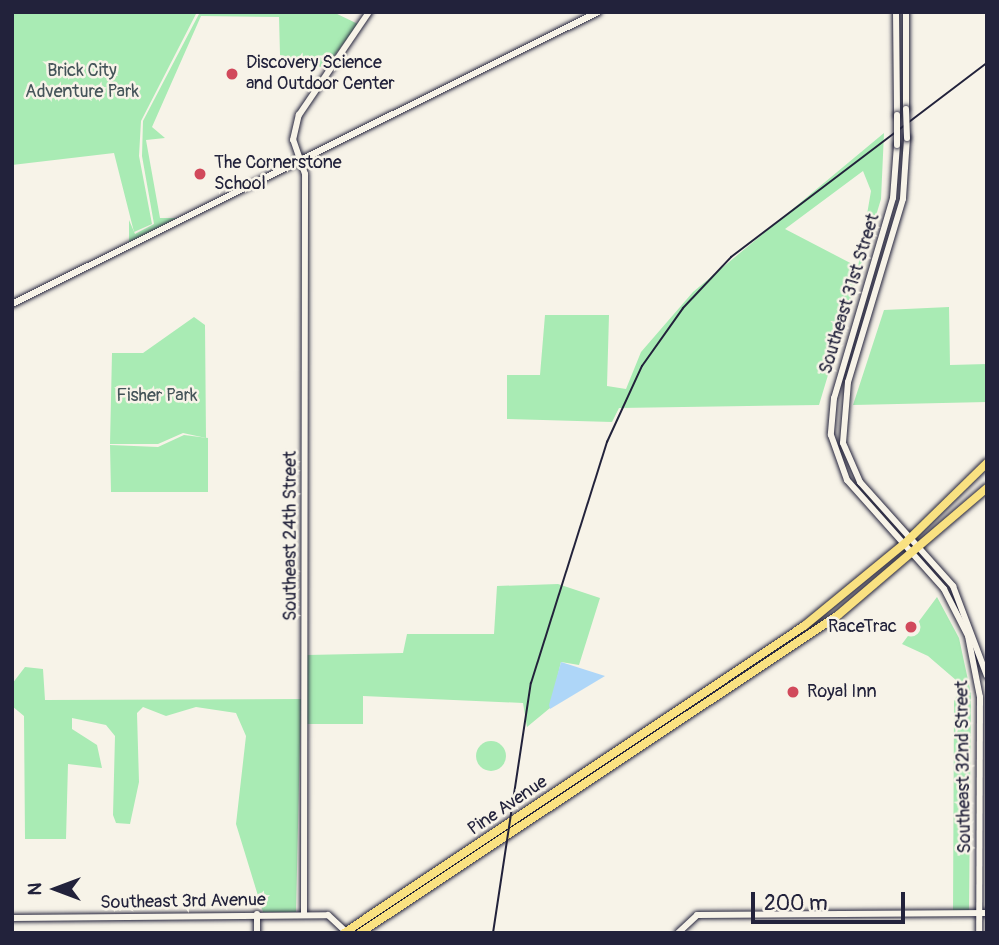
<!DOCTYPE html>
<style>
body{margin:0}
#map{position:relative;width:999px;height:945px;overflow:hidden;background:#f7f3e8;font-family:Pangolin,sans-serif}
div>[style]{position:absolute}
[style*='--x']{left:calc(var(--x)*1px);top:calc(var(--y)*1px);width:calc(var(--w)*1px);rotate:calc(var(--a)*1deg)}
.green>*{inset:0;background:#a9ebb4}
.round{border-radius:50%}
.water>*{inset:0;background:#aed6f8}
.roads{filter:drop-shadow(0 0 2px #22223b) drop-shadow(0 0 2px #22223b)}
.secondary>*{height:6px;margin:-3px;padding:0 3px;transform-origin:3px;border-radius:3px;background:#f7f3e8}
.highway>*{height:8px;margin:-4px;padding:0 4px;transform-origin:4px;border-radius:4px;background:#f9e181}
.rail>*{height:2px;margin:-1px;padding:0 1px;transform-origin:1px;border-radius:1px;background:#22223b}
.bridges{filter:drop-shadow(0 0 2px #22223b) drop-shadow(0 0 2px #22223b)}
.secondary-bridge>*{height:6px;margin:-3px;padding:0 3px;transform-origin:3px;border-radius:3px;background:#f7f3e8}
.dots>*{width:19px;height:19px;translate:-50% -50%;box-sizing:border-box;border:4px solid #f7f3e8;border-radius:50%}
span{translate:-50% -50%;white-space:nowrap;text-align:center;line-height:1.15;-webkit-text-stroke:5px #f7f3e8;paint-order:stroke}
.poi-label{font-size:18px;color:#22223b}
.left{translate:0 -50%;text-align:left}
.right{translate:-100% -50%;text-align:right}
.park-label{font-size:18px;color:#445459}
.street-label{font-size:18px;color:#22223b}
.frame{position:absolute;inset:0;border:14px solid #22223b;pointer-events:none}
.north{position:absolute;left:21px;top:854px;width:70px;height:70px;-webkit-text-stroke:5px #f7f3e8;paint-order:stroke;rotate:270deg;font-size:19px;font-weight:700;line-height:28px;text-align:center;color:#22223b}
.north::after{content:'';display:block;margin:auto;width:24px;height:32px;background:#22223b;clip-path:polygon(50% 0,100% 100%,50% 72%,0 100%)}
.scale{position:absolute;left:751px;top:892px;width:154px;height:32px;box-sizing:border-box;border:4px solid #22223b;border-top:0;padding-left:9px;font-size:21px;line-height:24px;white-space:nowrap;color:#22223b;-webkit-text-stroke:5px #f7f3e8;paint-order:stroke}
</style>
<div id="map">
<div class="green">
<div style="clip-path:polygon(12px 12px,197px 12px,141px 121px,139px 156px,152px 224px,134px 232px,114px 153px,12px 165px)"></div>
<div style="clip-path:polygon(200px 12px,333px 12px,358px 24px,325px 68px,280px 55px,279px 17px,201px 16px,152px 127px,165px 138px,146px 140px,160px 218px,177px 218px,129px 242px,129px 220px,135px 234px,154px 224px,142px 156px,143px 121px)"></div>
<div style="clip-path:polygon(evenodd,884px 133px,881px 199px,819px 405px,619px 408px,612px 422px,507px 419px,507px 375px,540px 375px,545px 315px,609px 315px,607px 386px,626px 389px,641px 352px,693px 292px,884px 133px,863px 171px,871px 191px,858px 267px,785px 229px,863px 171px)"></div>
<div style="clip-path:polygon(949px 307px,950px 365px,987px 364px,987px 402px,853px 405px,884px 310px)"></div>
<div style="clip-path:polygon(194px 317px,205px 325px,206px 438px,183px 433px,158px 444px,110px 444px,112px 353px,143px 353px)"></div>
<div style="clip-path:polygon(184px 435px,208px 438px,208px 492px,111px 492px,110px 445px,158px 447px)"></div>
<div style="clip-path:polygon(558px 584px,600px 598px,579px 665px,561px 662px,550px 708px,527px 727px,523px 703px,363px 696px,363px 724px,307px 724px,307px 655px,403px 653px,407px 634px,494px 634px,497px 586px)"></div>
<div style="clip-path:polygon(937px 597px,959px 638px,971px 694px,969px 910px,953px 911px,954px 700px,964px 687px,928px 656px,902px 644px)"></div>
<div style="clip-path:polygon(25px 667px,43px 669px,45px 700px,301px 699px,296px 912px,263px 912px,236px 824px,246px 736px,236px 713px,196px 707px,166px 716px,143px 707px,137px 713px,139px 782px,130px 824px,116px 823px,113px 815px,115px 736px,106px 725px,72px 718px,72px 729px,97px 745px,102px 768px,68px 764px,66px 839px,25px 839px,24px 716px,12px 706px,12px 684px)"></div>
<div class="round" style="left:476px;top:741px;width:30px;height:30px"></div>
</div>
<div class="water">
<div style="clip-path:polygon(561px 662px,605px 676px,550px 709px,549px 705px)"></div>
</div>
<div class="roads">
<div class="secondary">
<div style="--x:896;--y:12;--w:103;--a:89.4"></div>
<div style="--x:906;--y:12;--w:97;--a:90"></div>
<div style="--x:907;--y:138;--w:61;--a:93.8"></div>
<div style="--x:903;--y:199;--w:191;--a:106.7"></div>
<div style="--x:848;--y:382;--w:61;--a:94.7"></div>
<div style="--x:843;--y:443;--w:43;--a:66.4"></div>
<div style="--x:860;--y:482;--w:140;--a:48.2"></div>
<div style="--x:953;--y:586;--w:96;--a:69.3"></div>
<div style="--x:897;--y:145;--w:53;--a:94.3"></div>
<div style="--x:893;--y:198;--w:209;--a:106.4"></div>
<div style="--x:834;--y:398;--w:37;--a:95"></div>
<div style="--x:831;--y:435;--w:48;--a:70.4"></div>
<div style="--x:847;--y:480;--w:146;--a:48.3"></div>
<div style="--x:944;--y:589;--w:53;--a:62.9"></div>
<div style="--x:968;--y:636;--w:62;--a:78.9"></div>
<div style="--x:980;--y:697;--w:236;--a:90.2"></div>
<div style="--x:12;--y:304;--w:655;--a:-26.49"></div>
<div style="--x:257;--y:914;--w:19;--a:90"></div>
<div style="--x:304;--y:915;--w:741;--a:-89.92"></div>
<div style="--x:305;--y:174;--w:36;--a:-109"></div>
<div style="--x:293;--y:140;--w:26;--a:-77"></div>
<div style="--x:299;--y:115;--w:125;--a:-55.8"></div>
<div style="--x:12;--y:918;--w:316;--a:-0.5"></div>
<div style="--x:328;--y:915;--w:26;--a:43"></div>
<div style="--x:678;--y:933;--w:26;--a:-43"></div>
<div style="--x:697;--y:915;--w:290;--a:-0.4"></div>
</div>
<div class="highway">
<div style="--x:344;--y:933;--w:553;--a:-33.72"></div>
<div style="--x:804;--y:626;--w:129;--a:-39.4"></div>
<div style="--x:904;--y:544;--w:116;--a:-44.3"></div>
<div style="--x:360;--y:933;--w:573;--a:-33.61"></div>
<div style="--x:837;--y:616;--w:197;--a:-40.5"></div>
</div>
</div>
<div class="rail">
<div style="--x:493;--y:933;--w:253;--a:-81.4"></div>
<div style="--x:531;--y:683;--w:253;--a:-72.5"></div>
<div style="--x:607;--y:442;--w:84;--a:-65.3"></div>
<div style="--x:642;--y:366;--w:71;--a:-54.7"></div>
<div style="--x:683;--y:308;--w:70;--a:-46.7"></div>
<div style="--x:731;--y:257;--w:321;--a:-37.2"></div>
</div>
<div class="bridges">
<div class="secondary-bridge">
<div style="--x:906;--y:109;--w:29;--a:88"></div>
<div style="--x:897;--y:115;--w:30;--a:90"></div>
</div>
</div>
<div class="dots">
<div style="left:232px;top:74px;background:#d1495b"></div>
<div style="left:200px;top:174px;background:#d1495b"></div>
<div style="left:911px;top:627px;background:#d1495b"></div>
<div style="left:793px;top:692px;background:#d1495b"></div>
</div>
<div class="poi-label">
<span class="left" style="left:246px;top:74px">Discovery Science<br>and Outdoor Center</span>
<span class="left" style="left:214px;top:174px">The Cornerstone<br>School</span>
<span class="right" style="left:897px;top:627px">RaceTrac</span>
<span class="left" style="left:807px;top:692px">Royal Inn</span>
</div>
<div class="park-label">
<span style="left:82px;top:82px">Brick City<br>Adventure Park</span>
<span style="left:157px;top:396px">Fisher Park</span>
</div>
<div class="street-label">
<span style="left:850px;top:294px;rotate:-73deg">Southeast 31st Street</span>
<span style="left:291px;top:536px;rotate:-90deg">Southeast 24th Street</span>
<span style="left:964px;top:767px;rotate:-91deg">Southeast 32nd Street</span>
<span style="left:508px;top:806px;rotate:-34deg">Pine Avenue</span>
<span style="left:183px;top:902px;rotate:-1deg">Southeast 3rd Avenue</span>
</div>
<div class="frame"></div>
<div class="north">N</div>
<div class="scale">200 m</div>
</div>
